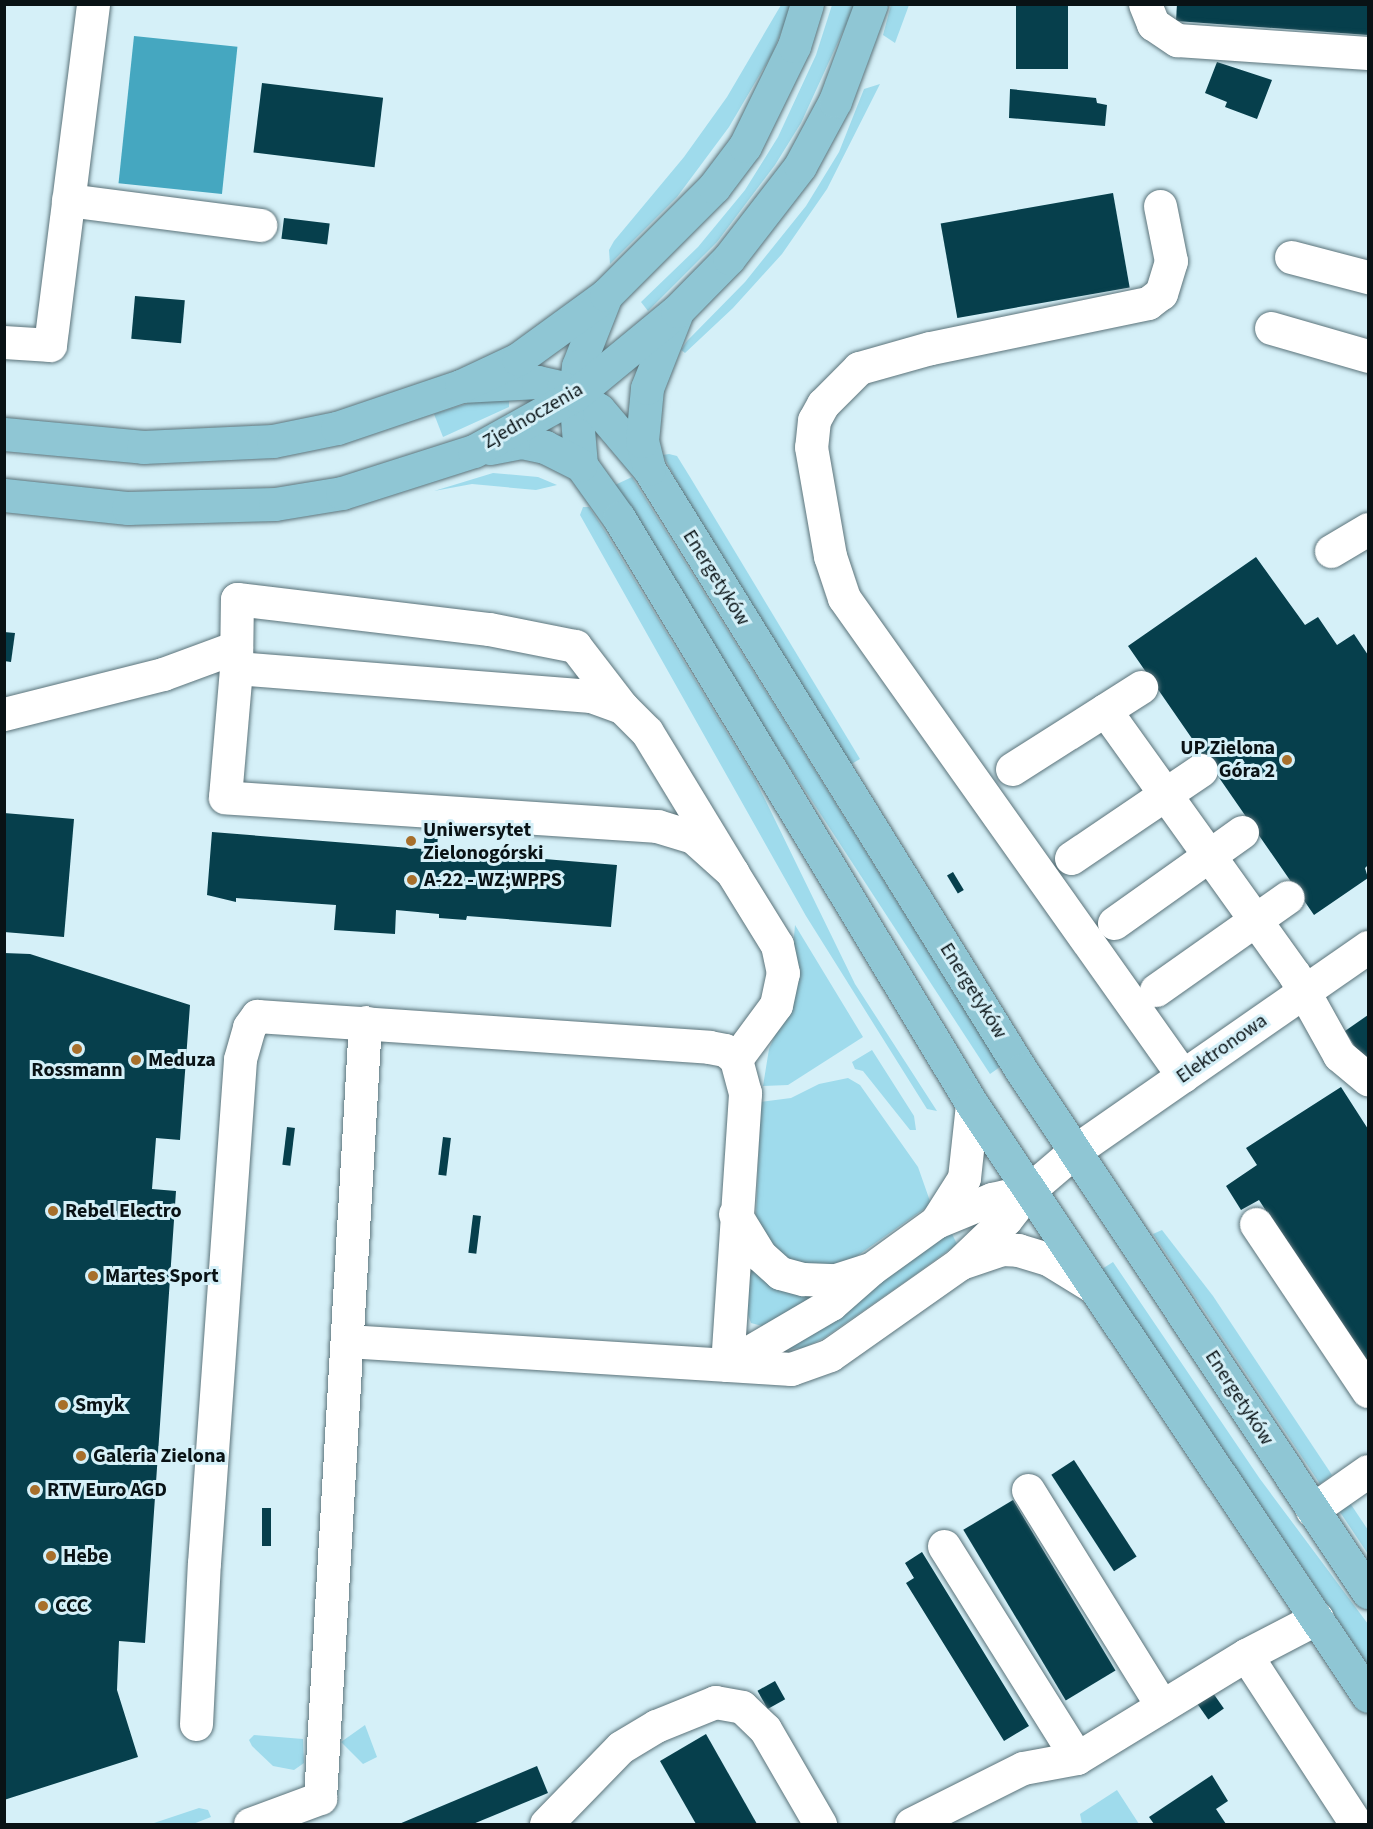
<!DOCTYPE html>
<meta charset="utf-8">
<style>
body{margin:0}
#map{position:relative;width:1373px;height:1829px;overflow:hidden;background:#d5f0f8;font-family:"Source Sans 3",sans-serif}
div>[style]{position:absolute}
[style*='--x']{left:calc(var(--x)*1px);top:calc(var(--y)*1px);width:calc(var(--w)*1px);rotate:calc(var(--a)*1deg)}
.green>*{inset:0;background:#9fdbec}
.water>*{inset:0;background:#45a7c0;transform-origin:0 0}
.building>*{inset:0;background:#063f4c;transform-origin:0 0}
.roads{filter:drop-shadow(0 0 2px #5b737a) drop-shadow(0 0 2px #5b737a)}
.minor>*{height:33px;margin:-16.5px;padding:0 16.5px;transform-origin:16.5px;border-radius:16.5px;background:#fff}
.major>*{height:33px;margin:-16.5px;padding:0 16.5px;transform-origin:16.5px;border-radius:16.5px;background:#8fc6d4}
.dots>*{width:16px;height:16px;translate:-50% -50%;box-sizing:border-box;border:3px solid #d5f0f8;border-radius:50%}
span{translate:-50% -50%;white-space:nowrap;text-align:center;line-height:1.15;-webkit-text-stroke:6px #d5f0f8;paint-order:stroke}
.street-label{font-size:20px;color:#091215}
.poi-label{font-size:20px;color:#091215;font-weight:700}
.right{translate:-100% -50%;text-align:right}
.left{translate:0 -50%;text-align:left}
.frame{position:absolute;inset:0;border:6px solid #091215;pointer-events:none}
</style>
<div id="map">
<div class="green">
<div style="clip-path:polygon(781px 5px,792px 5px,772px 54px,729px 127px,677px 197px,610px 264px,609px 250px,614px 241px,684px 157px,727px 97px)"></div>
<div style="clip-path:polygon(832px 5px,855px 5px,801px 123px,775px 165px,717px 242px,648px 311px,641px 302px,698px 247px,745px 190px,778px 137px,816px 55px)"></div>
<div style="clip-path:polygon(891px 5px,909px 5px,895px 43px,883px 35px)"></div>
<div style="clip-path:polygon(880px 84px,827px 189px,782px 254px,733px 308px,685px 353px,681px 350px,687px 341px,745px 282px,806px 206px,839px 152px,864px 89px)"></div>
<div style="clip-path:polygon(502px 400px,509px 401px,509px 407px,443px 437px,434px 414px,469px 403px)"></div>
<div style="clip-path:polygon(669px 454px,677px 456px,690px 477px,860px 759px,848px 766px,685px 497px,663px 455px)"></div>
<div style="clip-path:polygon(493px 473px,538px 477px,557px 485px,536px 490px,472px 484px,434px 491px)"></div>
<div style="clip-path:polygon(632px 477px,1000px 1067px,990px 1074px,752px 709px,615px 485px)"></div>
<div style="clip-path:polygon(583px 507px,589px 507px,605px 531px,755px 779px,855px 984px,937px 1111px,927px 1109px,806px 916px,580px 515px)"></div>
<div style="clip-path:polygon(795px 925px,863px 1037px,788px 1085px,763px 1086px,769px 1049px,788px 1006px)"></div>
<div style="clip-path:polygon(872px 1050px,914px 1116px,916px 1130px,910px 1130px,863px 1071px,855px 1069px,852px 1062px)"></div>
<div style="clip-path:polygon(848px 1078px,860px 1085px,918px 1167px,931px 1204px,840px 1268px,826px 1271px,779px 1256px,756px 1216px,761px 1102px,791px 1098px,819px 1084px)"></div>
<div style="clip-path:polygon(1162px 1230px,1213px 1296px,1332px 1475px,1320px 1484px,1153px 1234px)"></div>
<div style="clip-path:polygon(951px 1232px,957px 1244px,916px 1274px,824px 1338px,803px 1348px,786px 1349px)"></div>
<div style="clip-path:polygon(1113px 1262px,1260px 1479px,1368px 1624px,1368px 1665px,1102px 1269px)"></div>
<div style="clip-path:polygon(751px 1265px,791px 1293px,812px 1297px,762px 1326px,751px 1323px,747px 1312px)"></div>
<div style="clip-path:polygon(1348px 1500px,1368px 1530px,1368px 1554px,1336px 1506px)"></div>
<div style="clip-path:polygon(365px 1725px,377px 1757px,363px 1764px,341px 1742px)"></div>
<div style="clip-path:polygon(254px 1735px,303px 1739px,304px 1763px,294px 1770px,273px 1766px,252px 1746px,249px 1740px)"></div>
<div style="clip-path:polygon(1117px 1790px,1139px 1824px,1082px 1824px,1080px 1814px)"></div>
<div style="clip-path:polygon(199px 1808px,208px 1810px,211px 1817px,193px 1824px,151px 1824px)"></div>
</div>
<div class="water">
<div style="left:134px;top:36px;width:104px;height:148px;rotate:6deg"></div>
</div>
<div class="building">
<div style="left:1016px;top:4px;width:52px;height:65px"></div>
<div style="clip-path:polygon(1177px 4px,1368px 4px,1368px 35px,1176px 21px)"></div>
<div style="clip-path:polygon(1217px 62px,1272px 80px,1257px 119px,1225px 107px,1227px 102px,1205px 93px)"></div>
<div style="left:262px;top:83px;width:122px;height:70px;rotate:7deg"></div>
<div style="clip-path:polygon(1010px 89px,1096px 98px,1097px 103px,1107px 105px,1105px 126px,1009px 118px)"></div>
<div style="left:1113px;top:193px;width:96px;height:175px;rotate:80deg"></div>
<div style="left:284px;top:218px;width:46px;height:21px;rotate:7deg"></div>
<div style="left:135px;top:296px;width:50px;height:43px;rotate:5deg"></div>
<div style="clip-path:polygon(1256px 557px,1305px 625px,1318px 617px,1337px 645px,1354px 634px,1368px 655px,1368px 865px,1365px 868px,1368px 878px,1314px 915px,1128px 646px)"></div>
<div style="clip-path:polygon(4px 632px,15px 633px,11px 662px,4px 661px)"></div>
<div style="clip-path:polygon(4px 813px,74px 819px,64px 937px,4px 932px)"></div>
<div style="clip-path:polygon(212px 832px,423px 849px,425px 833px,438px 834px,437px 850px,617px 865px,611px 927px,467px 916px,466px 920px,439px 918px,439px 914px,396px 910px,395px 934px,334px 930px,336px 905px,236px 898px,236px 902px,207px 895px)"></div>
<div style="left:953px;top:872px;width:21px;height:7px;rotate:59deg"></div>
<div style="clip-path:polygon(4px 953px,30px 954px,190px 1005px,180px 1140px,156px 1138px,152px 1189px,176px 1191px,145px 1643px,119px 1641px,117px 1690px,138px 1757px,4px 1800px)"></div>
<div style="clip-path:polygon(1368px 1015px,1368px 1067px,1345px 1031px)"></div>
<div style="clip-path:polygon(1341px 1087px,1368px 1129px,1368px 1367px,1259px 1200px,1241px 1210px,1226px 1186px,1257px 1165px,1246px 1148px)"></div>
<div style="left:287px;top:1127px;width:8px;height:38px;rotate:7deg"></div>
<div style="left:443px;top:1137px;width:8px;height:38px;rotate:7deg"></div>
<div style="left:473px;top:1215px;width:8px;height:38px;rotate:7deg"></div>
<div style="left:1074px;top:1460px;width:115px;height:27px;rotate:57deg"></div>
<div style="left:1013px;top:1500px;width:199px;height:58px;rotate:59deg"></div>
<div style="left:262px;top:1508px;width:9px;height:38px"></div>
<div style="clip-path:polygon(922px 1552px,1029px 1726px,1004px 1741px,906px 1583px,914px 1578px,905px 1563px)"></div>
<div style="left:775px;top:1681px;width:21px;height:20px;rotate:61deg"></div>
<div style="left:1213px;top:1693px;width:19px;height:19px;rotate:55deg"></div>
<div style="clip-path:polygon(706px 1734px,757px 1824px,696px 1824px,660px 1761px)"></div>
<div style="clip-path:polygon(537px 1766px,548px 1793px,473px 1824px,399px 1824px)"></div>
<div style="clip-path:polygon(1212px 1775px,1228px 1801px,1216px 1809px,1226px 1824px,1154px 1824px,1149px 1817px)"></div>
</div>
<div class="roads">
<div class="minor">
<div style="--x:1145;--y:4;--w:22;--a:68"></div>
<div style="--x:1153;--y:24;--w:29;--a:34"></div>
<div style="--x:1177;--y:40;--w:191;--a:3.9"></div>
<div style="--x:68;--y:200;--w:194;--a:7.4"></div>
<div style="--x:1160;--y:206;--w:56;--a:78.7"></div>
<div style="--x:1171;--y:261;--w:34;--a:107"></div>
<div style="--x:1161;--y:293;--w:16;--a:142"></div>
<div style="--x:1148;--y:303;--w:223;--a:168.3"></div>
<div style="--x:930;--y:348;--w:74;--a:164.3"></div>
<div style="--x:859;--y:368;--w:51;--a:135"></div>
<div style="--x:823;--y:404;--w:18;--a:119"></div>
<div style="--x:814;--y:420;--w:27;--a:96"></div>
<div style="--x:811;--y:447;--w:111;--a:80.1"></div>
<div style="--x:830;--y:556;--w:44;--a:71.6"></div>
<div style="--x:844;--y:598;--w:586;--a:54.66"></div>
<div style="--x:1291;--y:257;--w:80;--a:14.6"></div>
<div style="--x:1271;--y:328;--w:101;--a:16.1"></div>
<div style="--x:4;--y:342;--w:46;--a:3.7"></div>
<div style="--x:50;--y:345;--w:344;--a:-82.8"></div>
<div style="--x:1331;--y:551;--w:43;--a:-30.7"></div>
<div style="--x:236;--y:668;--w:69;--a:-89.2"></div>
<div style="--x:237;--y:599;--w:254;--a:6.8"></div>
<div style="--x:489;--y:629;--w:88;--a:11.2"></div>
<div style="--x:575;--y:646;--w:77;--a:52.4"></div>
<div style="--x:1105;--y:710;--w:325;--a:54.4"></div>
<div style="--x:1294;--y:974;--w:93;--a:60.9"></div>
<div style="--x:1339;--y:1055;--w:38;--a:40"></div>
<div style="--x:4;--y:714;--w:164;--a:-14.1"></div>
<div style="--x:163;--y:674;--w:78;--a:-20.3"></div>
<div style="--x:1012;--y:769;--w:153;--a:-32.4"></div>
<div style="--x:1071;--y:858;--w:157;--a:-34.1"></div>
<div style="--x:1114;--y:923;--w:157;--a:-35.4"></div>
<div style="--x:1156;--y:990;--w:161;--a:-35.2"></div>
<div style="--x:735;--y:1214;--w:48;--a:58.6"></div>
<div style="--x:760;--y:1255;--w:27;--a:42"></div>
<div style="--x:780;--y:1273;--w:24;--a:15"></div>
<div style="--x:803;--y:1279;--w:33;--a:2"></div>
<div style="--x:836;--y:1280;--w:32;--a:-18"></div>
<div style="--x:936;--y:1222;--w:52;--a:-57.5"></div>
<div style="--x:964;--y:1178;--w:74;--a:-83.8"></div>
<div style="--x:1256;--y:1224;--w:201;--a:56.2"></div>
<div style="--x:964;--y:1262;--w:39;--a:-19"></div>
<div style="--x:1001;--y:1249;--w:17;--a:3"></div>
<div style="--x:1018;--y:1250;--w:31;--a:17"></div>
<div style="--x:1048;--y:1259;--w:52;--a:31.5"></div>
<div style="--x:347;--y:1341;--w:445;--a:3.6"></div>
<div style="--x:791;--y:1369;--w:41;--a:-19.7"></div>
<div style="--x:830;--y:1355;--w:158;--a:-35.2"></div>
<div style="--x:959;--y:1264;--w:65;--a:-43.8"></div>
<div style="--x:1006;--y:1219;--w:36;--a:-52"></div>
<div style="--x:1028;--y:1191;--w:63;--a:-40.5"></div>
<div style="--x:1076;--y:1150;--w:356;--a:-34.8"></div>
<div style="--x:727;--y:1365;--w:273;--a:-86.2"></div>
<div style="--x:745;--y:1093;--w:35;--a:-105"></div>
<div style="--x:736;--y:1059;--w:67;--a:-53.5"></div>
<div style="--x:776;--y:1005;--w:33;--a:-78"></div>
<div style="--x:783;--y:973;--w:29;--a:-102"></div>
<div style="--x:777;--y:945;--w:86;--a:-121.7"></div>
<div style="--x:732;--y:872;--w:52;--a:-138.1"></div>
<div style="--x:693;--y:837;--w:38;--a:-163"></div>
<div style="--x:657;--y:826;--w:433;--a:-176.2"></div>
<div style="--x:225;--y:797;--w:129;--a:-85.1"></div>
<div style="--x:236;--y:668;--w:356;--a:4.5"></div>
<div style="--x:591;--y:696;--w:33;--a:20"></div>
<div style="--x:622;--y:707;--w:35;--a:45"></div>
<div style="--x:647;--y:732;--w:164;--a:58.7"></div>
<div style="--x:727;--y:1365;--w:121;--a:-30.4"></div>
<div style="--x:831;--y:1304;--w:53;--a:-41.2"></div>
<div style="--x:871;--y:1269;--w:80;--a:-35.9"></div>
<div style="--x:936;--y:1222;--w:61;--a:-22.3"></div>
<div style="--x:992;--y:1199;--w:37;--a:-13"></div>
<div style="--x:1028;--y:1490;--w:254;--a:58.2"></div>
<div style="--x:1312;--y:1510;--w:68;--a:-34.9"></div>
<div style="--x:944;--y:1546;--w:250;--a:57.9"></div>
<div style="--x:1077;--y:1758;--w:198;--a:-31.4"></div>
<div style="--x:1246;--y:1655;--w:80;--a:-27.5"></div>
<div style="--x:1246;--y:1655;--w:202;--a:56.9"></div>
<div style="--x:196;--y:1724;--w:161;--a:-87.2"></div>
<div style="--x:204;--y:1563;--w:505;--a:-85.91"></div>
<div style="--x:240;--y:1059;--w:33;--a:-74"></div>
<div style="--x:249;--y:1027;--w:14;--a:-54"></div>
<div style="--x:257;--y:1016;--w:453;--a:3.9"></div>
<div style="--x:709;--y:1047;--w:16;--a:11"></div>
<div style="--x:725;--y:1050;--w:14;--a:39"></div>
<div style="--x:250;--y:1824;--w:75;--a:-20.4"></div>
<div style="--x:320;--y:1798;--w:777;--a:-86.68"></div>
<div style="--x:546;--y:1824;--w:107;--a:-45.8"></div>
<div style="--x:621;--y:1747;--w:41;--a:-31"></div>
<div style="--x:656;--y:1726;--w:64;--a:-22.1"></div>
<div style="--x:715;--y:1702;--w:27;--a:10"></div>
<div style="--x:742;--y:1707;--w:32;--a:44"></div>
<div style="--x:765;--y:1729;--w:110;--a:59.9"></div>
<div style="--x:911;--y:1824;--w:125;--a:-26.6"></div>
<div style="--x:1023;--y:1768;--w:55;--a:-10.5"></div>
</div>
<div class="major">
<div style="--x:606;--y:295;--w:76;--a:111.5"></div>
<div style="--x:578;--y:366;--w:29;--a:96"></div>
<div style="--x:575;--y:395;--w:70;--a:85.1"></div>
<div style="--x:581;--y:465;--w:65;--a:54.4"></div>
<div style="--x:619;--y:518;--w:684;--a:58.94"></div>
<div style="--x:972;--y:1104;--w:712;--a:56.22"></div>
<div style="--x:461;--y:386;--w:77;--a:-3"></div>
<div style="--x:538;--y:382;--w:26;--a:13"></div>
<div style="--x:563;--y:388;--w:42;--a:31.4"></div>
<div style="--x:599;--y:410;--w:77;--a:49.7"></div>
<div style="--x:649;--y:469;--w:707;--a:58.24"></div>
<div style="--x:1021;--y:1070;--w:627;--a:56.39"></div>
<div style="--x:4;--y:434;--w:140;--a:5.3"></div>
<div style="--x:143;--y:447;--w:130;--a:-2.6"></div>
<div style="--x:273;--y:441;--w:65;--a:-11.5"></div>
<div style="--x:337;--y:428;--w:131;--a:-18.7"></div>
<div style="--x:461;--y:386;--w:63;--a:-25.3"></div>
<div style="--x:518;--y:359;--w:109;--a:-36"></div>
<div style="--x:606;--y:295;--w:153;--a:-45"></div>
<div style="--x:714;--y:187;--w:51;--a:-52.9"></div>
<div style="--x:745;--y:146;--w:111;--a:-63.9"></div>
<div style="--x:794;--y:46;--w:44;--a:-72.8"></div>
<div style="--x:490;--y:448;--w:33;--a:-11"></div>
<div style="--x:522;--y:442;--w:24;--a:12"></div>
<div style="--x:545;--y:447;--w:40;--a:26.6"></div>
<div style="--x:649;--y:469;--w:29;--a:-104"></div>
<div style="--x:642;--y:441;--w:53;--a:-84.6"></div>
<div style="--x:647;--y:388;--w:82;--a:-68.5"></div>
<div style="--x:4;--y:495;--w:125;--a:6"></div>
<div style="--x:128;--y:508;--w:147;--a:-1.6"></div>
<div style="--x:275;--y:504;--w:68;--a:-9.3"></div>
<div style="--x:342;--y:493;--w:139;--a:-17.7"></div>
<div style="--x:474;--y:451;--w:115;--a:-29"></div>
<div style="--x:575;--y:395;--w:132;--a:-39.5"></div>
<div style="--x:677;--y:311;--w:74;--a:-45.5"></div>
<div style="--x:729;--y:258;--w:116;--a:-52.3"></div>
<div style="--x:800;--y:166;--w:74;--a:-61.7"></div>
<div style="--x:835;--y:101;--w:103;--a:-69.6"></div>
</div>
</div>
<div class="dots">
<div style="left:1287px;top:760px;background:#a76f2b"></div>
<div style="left:411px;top:841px;background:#a76f2b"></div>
<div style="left:412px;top:880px;background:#a76f2b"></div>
<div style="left:77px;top:1049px;background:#a76f2b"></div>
<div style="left:136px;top:1060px;background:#a76f2b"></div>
<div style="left:53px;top:1211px;background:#a76f2b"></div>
<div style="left:93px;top:1276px;background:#a76f2b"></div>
<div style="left:63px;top:1405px;background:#a76f2b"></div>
<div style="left:81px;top:1456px;background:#a76f2b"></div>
<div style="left:35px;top:1490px;background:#a76f2b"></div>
<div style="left:51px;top:1556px;background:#a76f2b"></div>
<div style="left:43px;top:1606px;background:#a76f2b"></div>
</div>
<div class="street-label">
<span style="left:533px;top:416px;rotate:-30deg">Zjednoczenia</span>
<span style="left:716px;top:578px;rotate:58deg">Energetyków</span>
<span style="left:973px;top:991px;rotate:58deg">Energetyków</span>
<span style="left:1222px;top:1049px;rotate:-35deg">Elektronowa</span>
<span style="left:1239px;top:1398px;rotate:57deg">Energetyków</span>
</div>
<div class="poi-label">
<span class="right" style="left:1275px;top:760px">UP Zielona<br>Góra 2</span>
<span class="left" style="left:423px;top:842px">Uniwersytet<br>Zielonogórski</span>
<span class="left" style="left:424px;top:880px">A-22 - WZ;WPPS</span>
<span class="left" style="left:148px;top:1060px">Meduza</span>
<span style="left:77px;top:1070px">Rossmann</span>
<span class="left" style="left:65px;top:1211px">Rebel Electro</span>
<span class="left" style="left:105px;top:1276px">Martes Sport</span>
<span class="left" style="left:75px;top:1405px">Smyk</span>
<span class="left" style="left:93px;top:1456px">Galeria Zielona</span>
<span class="left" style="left:47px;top:1490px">RTV Euro AGD</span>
<span class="left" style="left:63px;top:1556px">Hebe</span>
<span class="left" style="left:55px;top:1606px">CCC</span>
</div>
<div class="frame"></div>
</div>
